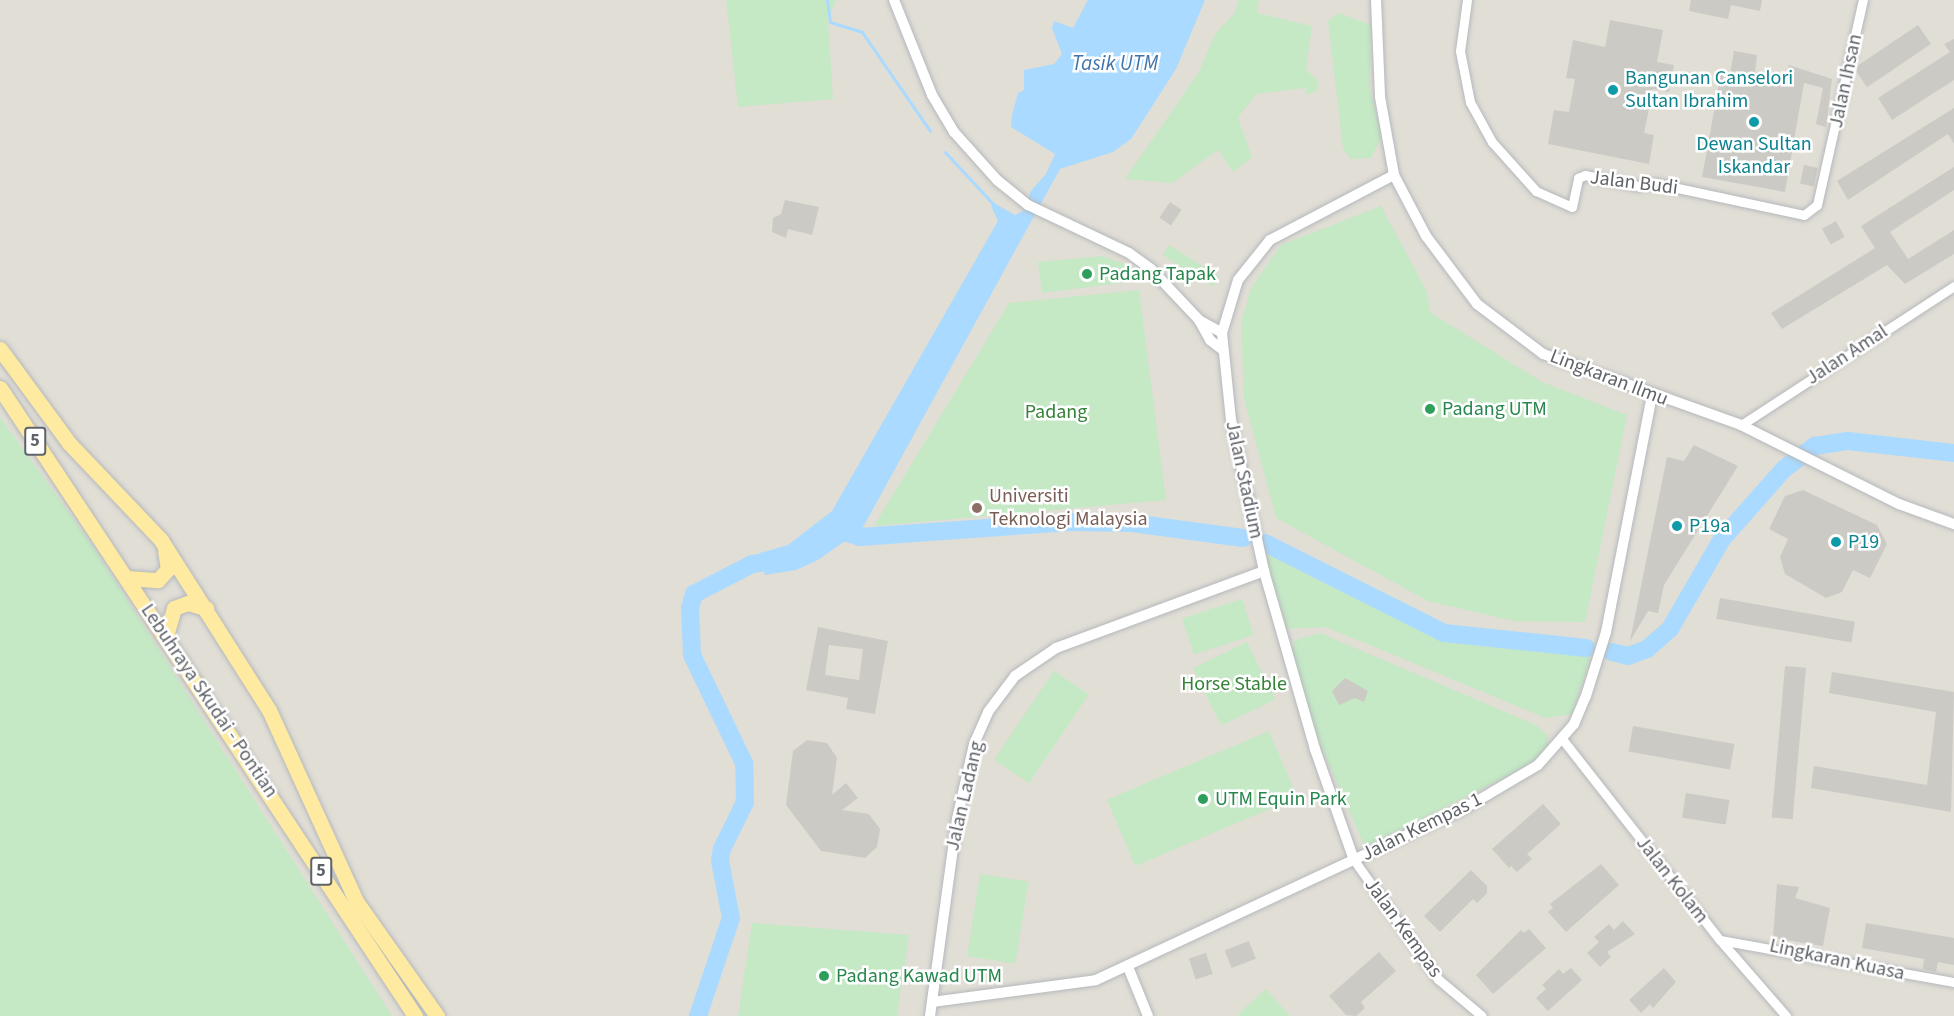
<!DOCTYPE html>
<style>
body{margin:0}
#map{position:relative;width:1954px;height:1016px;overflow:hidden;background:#f1efe8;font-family:"Source Sans 3",sans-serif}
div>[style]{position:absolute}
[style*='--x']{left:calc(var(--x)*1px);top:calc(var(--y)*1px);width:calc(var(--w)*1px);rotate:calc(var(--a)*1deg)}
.education>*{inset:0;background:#e1ded6;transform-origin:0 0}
.green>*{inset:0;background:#c5e8c5;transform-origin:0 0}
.water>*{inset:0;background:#aadaff}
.stream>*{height:3px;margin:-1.5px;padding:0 1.5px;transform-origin:1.5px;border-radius:1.5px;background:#aadaff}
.river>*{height:18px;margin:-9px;padding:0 9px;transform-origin:9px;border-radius:9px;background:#aadaff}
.building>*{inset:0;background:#cccac5;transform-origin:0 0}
.roads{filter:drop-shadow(0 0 2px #b5b8bc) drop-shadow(0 0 2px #b5b8bc)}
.minor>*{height:9px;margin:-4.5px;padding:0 4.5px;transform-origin:4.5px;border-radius:4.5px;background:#fff}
.tertiary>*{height:10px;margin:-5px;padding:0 5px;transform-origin:5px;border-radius:5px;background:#fff}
.trunk>*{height:15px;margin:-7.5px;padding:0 7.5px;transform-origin:7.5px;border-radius:7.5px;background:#feeaa1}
.dots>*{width:16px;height:16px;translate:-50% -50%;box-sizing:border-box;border:3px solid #fff;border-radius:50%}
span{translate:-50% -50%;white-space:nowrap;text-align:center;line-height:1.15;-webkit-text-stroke:5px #fff;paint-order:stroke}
.shield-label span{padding:2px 4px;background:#fff;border:2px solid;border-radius:4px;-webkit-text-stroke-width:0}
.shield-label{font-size:18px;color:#5f6368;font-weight:700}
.culture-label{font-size:20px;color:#0d838f}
.left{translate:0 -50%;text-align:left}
.street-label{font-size:20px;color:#5f6368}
.leisure-label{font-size:20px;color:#27864d}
.park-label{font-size:20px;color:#348238}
.education-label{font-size:20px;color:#785e54}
.water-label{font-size:21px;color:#4174aa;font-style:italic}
</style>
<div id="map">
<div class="education">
<div style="left:0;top:0;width:1954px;height:1016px"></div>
</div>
<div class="green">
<div style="clip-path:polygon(726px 0,836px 0,828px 19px,833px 99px,738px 107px)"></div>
<div style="clip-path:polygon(1239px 0,1259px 0,1257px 13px,1312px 26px,1306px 69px,1319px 82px,1317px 91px,1306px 95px,1305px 88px,1256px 94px,1238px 118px,1252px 157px,1233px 172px,1218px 150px,1172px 183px,1125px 179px,1199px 72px,1215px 34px,1234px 14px)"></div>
<div style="clip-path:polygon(1339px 13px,1371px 25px,1370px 90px,1382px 136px,1371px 158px,1351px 159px,1343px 149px,1328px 21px)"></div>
<div style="clip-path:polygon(1381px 206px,1426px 290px,1431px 313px,1542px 382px,1627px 415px,1585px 622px,1514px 621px,1428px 601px,1276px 518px,1244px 398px,1241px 322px,1251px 288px,1281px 245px)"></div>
<div style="left:1169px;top:245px;width:59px;height:12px;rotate:32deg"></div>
<div style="clip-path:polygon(1102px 256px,1131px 266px,1137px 281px,1042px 293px,1038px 262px)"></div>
<div style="clip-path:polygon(1139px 290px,1166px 500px,874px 526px,1009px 303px)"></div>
<div style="clip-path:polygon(0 417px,93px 546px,392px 1016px,0 1016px)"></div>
<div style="clip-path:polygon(1262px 546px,1444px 638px,1585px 651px,1591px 657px,1572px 714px,1546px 718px,1326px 627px,1287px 629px)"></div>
<div style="left:1242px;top:599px;width:38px;height:63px;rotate:72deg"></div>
<div style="clip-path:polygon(1320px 633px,1536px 725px,1548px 735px,1548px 749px,1528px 766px,1365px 847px,1317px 737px,1291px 653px,1295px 640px)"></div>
<div style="left:1247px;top:642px;width:64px;height:60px;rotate:64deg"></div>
<div style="left:1054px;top:671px;width:42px;height:107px;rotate:34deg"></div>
<div style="left:1269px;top:731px;width:72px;height:176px;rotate:67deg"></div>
<div style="left:980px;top:874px;width:49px;height:83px;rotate:9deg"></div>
<div style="clip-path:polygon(752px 923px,909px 935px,897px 1016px,738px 1016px)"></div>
<div style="clip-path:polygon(1266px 989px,1290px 1016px,1240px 1016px,1238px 1014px)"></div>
</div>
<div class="water">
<div style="clip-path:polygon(1088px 0,1205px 0,1176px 69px,1131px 139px,1113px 152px,1060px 169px,862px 529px,818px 560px,796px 570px,765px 575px,760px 553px,788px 545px,832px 511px,998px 221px,991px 206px,994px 203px,1015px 215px,1023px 211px,1031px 191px,1046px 174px,1055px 154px,1011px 127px,1012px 115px,1018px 93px,1024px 90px,1024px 70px,1054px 64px,1062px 54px,1052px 28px,1054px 21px,1073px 28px)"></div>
</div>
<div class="stream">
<div style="--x:827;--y:0;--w:22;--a:82"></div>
<div style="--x:830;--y:22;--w:34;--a:17"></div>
<div style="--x:862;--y:32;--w:120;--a:55.5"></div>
<div style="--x:945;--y:152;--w:72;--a:47.2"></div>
</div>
<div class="river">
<div style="--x:832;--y:534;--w:6;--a:-39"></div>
<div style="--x:837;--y:530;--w:24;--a:17"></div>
<div style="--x:860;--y:537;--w:211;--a:-4.1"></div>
<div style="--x:1070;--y:522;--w:62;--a:0.9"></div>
<div style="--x:1132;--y:523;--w:112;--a:7.7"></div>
<div style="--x:1265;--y:543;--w:200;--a:26.7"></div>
<div style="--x:1444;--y:633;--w:143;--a:6"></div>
<div style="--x:1612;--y:652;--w:16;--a:14"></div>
<div style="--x:1628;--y:656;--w:20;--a:-20"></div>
<div style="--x:1647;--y:649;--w:30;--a:-41"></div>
<div style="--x:1670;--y:629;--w:104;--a:-60"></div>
<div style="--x:1722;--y:539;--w:94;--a:-48.5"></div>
<div style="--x:1784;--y:469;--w:39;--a:-37"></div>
<div style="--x:1815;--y:446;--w:33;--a:-9"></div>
<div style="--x:1848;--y:441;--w:107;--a:6.5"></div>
<div style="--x:698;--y:1016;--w:103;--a:-71.4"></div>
<div style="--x:731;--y:918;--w:58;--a:-100.9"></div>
<div style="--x:720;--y:861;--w:12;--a:-81"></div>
<div style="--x:722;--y:849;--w:52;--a:-63.9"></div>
<div style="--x:745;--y:802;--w:39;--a:-91"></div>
<div style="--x:744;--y:763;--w:120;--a:-115.7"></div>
<div style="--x:692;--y:655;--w:47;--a:-92.4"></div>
<div style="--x:690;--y:608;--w:15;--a:-74"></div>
<div style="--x:694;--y:594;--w:65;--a:-27.3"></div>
<div style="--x:752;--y:564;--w:35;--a:-8"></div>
</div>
<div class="building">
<div style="clip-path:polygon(1691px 0,1762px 0,1760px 11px,1731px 5px,1728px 19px,1689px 11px)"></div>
<div style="clip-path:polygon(1610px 20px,1663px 30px,1657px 62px,1674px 65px,1669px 92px,1653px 89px,1644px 133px,1654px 135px,1649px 164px,1548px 144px,1554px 110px,1569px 112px,1575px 79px,1566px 78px,1573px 40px,1605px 47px)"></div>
<div style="left:1918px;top:25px;width:23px;height:77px;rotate:56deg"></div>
<div style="clip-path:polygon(1954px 39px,1954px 80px,1892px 120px,1878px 98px,1950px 52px,1944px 44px)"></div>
<div style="clip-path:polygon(1734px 51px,1757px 55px,1755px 72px,1786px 77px,1789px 65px,1832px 79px,1826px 127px,1816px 124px,1823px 88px,1804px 83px,1785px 192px,1702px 177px,1721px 73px,1730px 74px)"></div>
<div style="clip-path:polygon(1954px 108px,1954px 144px,1948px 134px,1848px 200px,1837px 181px)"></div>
<div style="left:1804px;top:165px;width:14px;height:19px;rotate:12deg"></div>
<div style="clip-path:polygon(1954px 167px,1954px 190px,1890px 232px,1908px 259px,1954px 230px,1954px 254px,1905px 284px,1887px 265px,1782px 329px,1771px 313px,1875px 248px,1861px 226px)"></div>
<div style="clip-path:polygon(785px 200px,819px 207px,812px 235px,788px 229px,786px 238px,772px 232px,773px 218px,781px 214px)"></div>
<div style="left:1170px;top:202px;width:14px;height:19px;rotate:34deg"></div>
<div style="left:1836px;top:221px;width:18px;height:16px;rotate:61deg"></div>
<div style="clip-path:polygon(1694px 445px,1738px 466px,1664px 585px,1658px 613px,1648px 611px,1630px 641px,1667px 457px,1684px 461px)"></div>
<div style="clip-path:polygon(1803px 490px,1877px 525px,1887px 544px,1870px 578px,1853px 570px,1842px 592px,1826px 598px,1785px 574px,1780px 557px,1788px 539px,1769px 529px,1785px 496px)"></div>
<div style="left:1720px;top:598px;width:137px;height:21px;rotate:10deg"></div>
<div style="clip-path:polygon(evenodd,818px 627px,888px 641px,875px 714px,846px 709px,848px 698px,806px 690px,818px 627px,829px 645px,863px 649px,859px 680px,825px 675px,829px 645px)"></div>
<div style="left:1785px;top:666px;width:21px;height:152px;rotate:5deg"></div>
<div style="clip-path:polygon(1832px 672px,1954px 692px,1951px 812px,1811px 788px,1814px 766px,1927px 785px,1936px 712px,1829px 693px)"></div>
<div style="clip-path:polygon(1345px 678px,1368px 691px,1364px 702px,1355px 698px,1339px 705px,1332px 691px)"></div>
<div style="left:1633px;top:726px;width:103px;height:26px;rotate:10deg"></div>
<div style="clip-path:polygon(807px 740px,827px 743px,837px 758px,832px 795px,846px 783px,858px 798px,842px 810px,869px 814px,880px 829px,877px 847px,865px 858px,821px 851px,786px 805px,793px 751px)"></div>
<div style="left:1686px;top:793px;width:44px;height:25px;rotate:9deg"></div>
<div style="clip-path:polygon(1543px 804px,1561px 824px,1527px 854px,1532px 859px,1517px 872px,1511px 866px,1509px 868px,1492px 849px)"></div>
<div style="clip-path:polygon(1601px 864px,1619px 885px,1566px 932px,1548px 912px,1553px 908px,1550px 904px)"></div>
<div style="clip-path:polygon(1471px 870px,1487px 886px,1487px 893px,1477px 903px,1473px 899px,1440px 932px,1424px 916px)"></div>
<div style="clip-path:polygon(1777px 884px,1799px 887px,1795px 898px,1830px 908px,1823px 946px,1773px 938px)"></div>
<div style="clip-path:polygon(1623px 921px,1635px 934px,1607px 952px,1611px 957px,1600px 967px,1587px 953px,1599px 942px,1594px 937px,1609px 924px,1614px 930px)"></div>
<div style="clip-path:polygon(1866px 923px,1954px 938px,1954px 965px,1938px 962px,1936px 972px,1923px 969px,1924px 959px,1862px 948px)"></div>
<div style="clip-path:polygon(1529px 929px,1546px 948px,1493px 994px,1476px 975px,1521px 930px,1524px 933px)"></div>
<div style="left:1249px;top:941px;width:19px;height:26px;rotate:69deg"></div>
<div style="clip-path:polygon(1379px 952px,1396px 971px,1361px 1002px,1365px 1008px,1356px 1016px,1346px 1015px,1329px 996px)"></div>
<div style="left:1206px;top:953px;width:22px;height:18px;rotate:72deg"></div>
<div style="clip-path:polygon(1571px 968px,1582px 980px,1548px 1011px,1536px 998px,1546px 989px,1542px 985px,1559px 969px,1563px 974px)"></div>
<div style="clip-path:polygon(1664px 968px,1676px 982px,1653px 1008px,1650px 1004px,1641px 1013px,1629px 1000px)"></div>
</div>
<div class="roads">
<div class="minor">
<div style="--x:1467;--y:0;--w:51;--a:97.8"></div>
<div style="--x:1460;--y:51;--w:52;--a:78.9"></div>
<div style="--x:1470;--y:102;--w:46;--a:61.2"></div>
<div style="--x:1492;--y:142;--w:66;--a:48.1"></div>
<div style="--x:1536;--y:191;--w:39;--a:24"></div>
<div style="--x:1572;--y:207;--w:30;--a:-78"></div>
<div style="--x:1578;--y:178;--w:8;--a:-23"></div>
<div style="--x:1585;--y:175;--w:54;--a:11.7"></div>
<div style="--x:1638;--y:186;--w:16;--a:-11"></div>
<div style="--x:1654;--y:183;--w:153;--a:12"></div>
<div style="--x:1804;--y:215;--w:16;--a:-38"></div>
<div style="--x:1817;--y:205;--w:210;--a:-77.4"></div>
<div style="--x:1741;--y:425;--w:254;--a:-33.1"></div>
<div style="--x:1563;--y:740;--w:254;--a:51.9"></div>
<div style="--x:1720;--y:940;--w:101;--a:49"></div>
<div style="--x:1354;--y:860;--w:146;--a:54.8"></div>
<div style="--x:1438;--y:979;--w:57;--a:40.1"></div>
<div style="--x:1720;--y:940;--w:238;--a:10.2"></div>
</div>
<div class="tertiary">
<div style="--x:894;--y:0;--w:102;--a:68.2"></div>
<div style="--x:932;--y:95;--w:43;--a:59.3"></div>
<div style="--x:954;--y:132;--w:64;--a:48.1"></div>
<div style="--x:997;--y:180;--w:40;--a:39"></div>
<div style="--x:1028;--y:205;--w:112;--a:25.4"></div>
<div style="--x:1129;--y:253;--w:27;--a:36"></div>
<div style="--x:1151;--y:269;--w:70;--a:46.7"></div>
<div style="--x:1199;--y:320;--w:26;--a:29"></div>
<div style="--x:1376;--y:0;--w:97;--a:87.6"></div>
<div style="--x:1380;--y:97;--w:79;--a:79.8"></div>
<div style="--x:1394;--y:175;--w:69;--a:62.3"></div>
<div style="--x:1426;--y:236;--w:85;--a:53.1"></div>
<div style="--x:1477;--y:304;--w:83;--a:37.1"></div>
<div style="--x:1543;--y:354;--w:210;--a:19.7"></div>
<div style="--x:1741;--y:425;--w:177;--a:26.6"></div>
<div style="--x:1899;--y:504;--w:59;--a:20"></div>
<div style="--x:1199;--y:320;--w:23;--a:61"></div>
<div style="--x:1210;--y:340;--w:16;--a:38"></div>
<div style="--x:1354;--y:860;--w:118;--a:-109.4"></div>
<div style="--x:1315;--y:749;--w:185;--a:-106"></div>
<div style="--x:1264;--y:571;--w:155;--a:-102.3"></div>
<div style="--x:1231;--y:420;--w:87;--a:-95.9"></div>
<div style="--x:1222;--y:333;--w:55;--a:-73.2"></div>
<div style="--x:1238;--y:280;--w:51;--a:-51.3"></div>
<div style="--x:1270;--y:240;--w:140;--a:-27.7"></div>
<div style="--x:1128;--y:967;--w:53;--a:67.8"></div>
<div style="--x:932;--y:1002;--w:165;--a:-7.6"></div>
<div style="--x:1096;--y:980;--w:409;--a:-25"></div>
<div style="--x:1467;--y:807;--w:82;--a:-30.6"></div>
<div style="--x:1538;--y:765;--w:55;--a:-48.7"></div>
<div style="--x:1574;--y:724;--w:30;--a:-67"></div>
<div style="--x:1586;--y:696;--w:67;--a:-72.6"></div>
<div style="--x:1606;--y:632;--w:240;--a:-79"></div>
<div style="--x:930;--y:1016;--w:199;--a:-82.2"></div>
<div style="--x:957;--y:819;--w:77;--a:-77.2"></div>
<div style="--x:974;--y:744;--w:35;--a:-66"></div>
<div style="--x:988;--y:712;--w:45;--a:-53.1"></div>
<div style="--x:1015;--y:676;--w:50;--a:-34.3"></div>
<div style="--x:1056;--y:648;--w:222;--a:-20.3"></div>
</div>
<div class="trunk">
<div style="--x:0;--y:349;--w:117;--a:53.7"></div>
<div style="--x:69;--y:443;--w:134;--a:46.5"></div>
<div style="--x:161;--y:540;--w:201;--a:57.6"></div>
<div style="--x:269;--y:710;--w:210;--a:65.5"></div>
<div style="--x:356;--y:901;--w:141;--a:54.8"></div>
<div style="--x:0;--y:388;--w:753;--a:56.54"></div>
<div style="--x:127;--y:578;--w:31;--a:4"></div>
<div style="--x:158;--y:580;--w:15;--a:-48"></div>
<div style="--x:168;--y:569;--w:18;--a:-99"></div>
<div style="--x:166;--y:636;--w:29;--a:-74"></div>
<div style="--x:174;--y:608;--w:15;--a:-20"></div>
<div style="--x:188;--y:603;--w:19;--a:16"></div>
</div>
</div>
<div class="dots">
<div style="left:1613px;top:90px;background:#0f9aa8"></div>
<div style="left:1754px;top:122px;background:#0f9aa8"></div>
<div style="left:1087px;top:274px;background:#2e9e5b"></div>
<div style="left:1430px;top:409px;background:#2e9e5b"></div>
<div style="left:977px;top:508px;background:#8d6e63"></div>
<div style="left:1677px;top:526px;background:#0f9aa8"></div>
<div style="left:1836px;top:542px;background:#0f9aa8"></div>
<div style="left:1203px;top:799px;background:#2e9e5b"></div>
<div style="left:824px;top:976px;background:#2e9e5b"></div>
</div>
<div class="shield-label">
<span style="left:35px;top:441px">5</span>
<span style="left:321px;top:871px">5</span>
</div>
<div class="culture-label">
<span class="left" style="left:1625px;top:90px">Bangunan Canselori<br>Sultan Ibrahim</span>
<span style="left:1754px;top:156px">Dewan Sultan<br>Iskandar</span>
<span class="left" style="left:1689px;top:526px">P19a</span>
<span class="left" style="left:1848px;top:542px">P19</span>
</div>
<div class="street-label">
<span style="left:1846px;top:81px;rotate:-78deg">Jalan Ihsan</span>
<span style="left:1634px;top:183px;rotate:7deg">Jalan Budi</span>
<span style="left:1847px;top:355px;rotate:-33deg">Jalan Amal</span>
<span style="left:1609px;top:378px;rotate:21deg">Lingkaran Ilmu</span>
<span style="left:1244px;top:480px;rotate:78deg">Jalan Stadium</span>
<span style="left:209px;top:701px;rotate:56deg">Lebuhraya Skudai - Pontian</span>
<span style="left:965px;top:796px;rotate:-77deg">Jalan Ladang</span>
<span style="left:1422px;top:827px;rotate:-26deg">Jalan Kempas 1</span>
<span style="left:1672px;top:880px;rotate:52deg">Jalan Kolam</span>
<span style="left:1403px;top:928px;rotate:54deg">Jalan Kempas</span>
<span style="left:1837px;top:960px;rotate:12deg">Lingkaran Kuasa</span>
</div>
<div class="leisure-label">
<span class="left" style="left:1099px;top:274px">Padang Tapak</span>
<span class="left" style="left:1442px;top:409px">Padang UTM</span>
<span class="left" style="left:1215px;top:799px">UTM Equin Park</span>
<span class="left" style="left:836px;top:976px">Padang Kawad UTM</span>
</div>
<div class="park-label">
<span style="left:1056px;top:412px">Padang</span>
<span style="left:1234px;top:684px">Horse Stable</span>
</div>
<div class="education-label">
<span class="left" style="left:989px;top:508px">Universiti<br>Teknologi Malaysia</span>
</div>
<div class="water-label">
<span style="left:1115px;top:63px">Tasik UTM</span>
</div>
</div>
